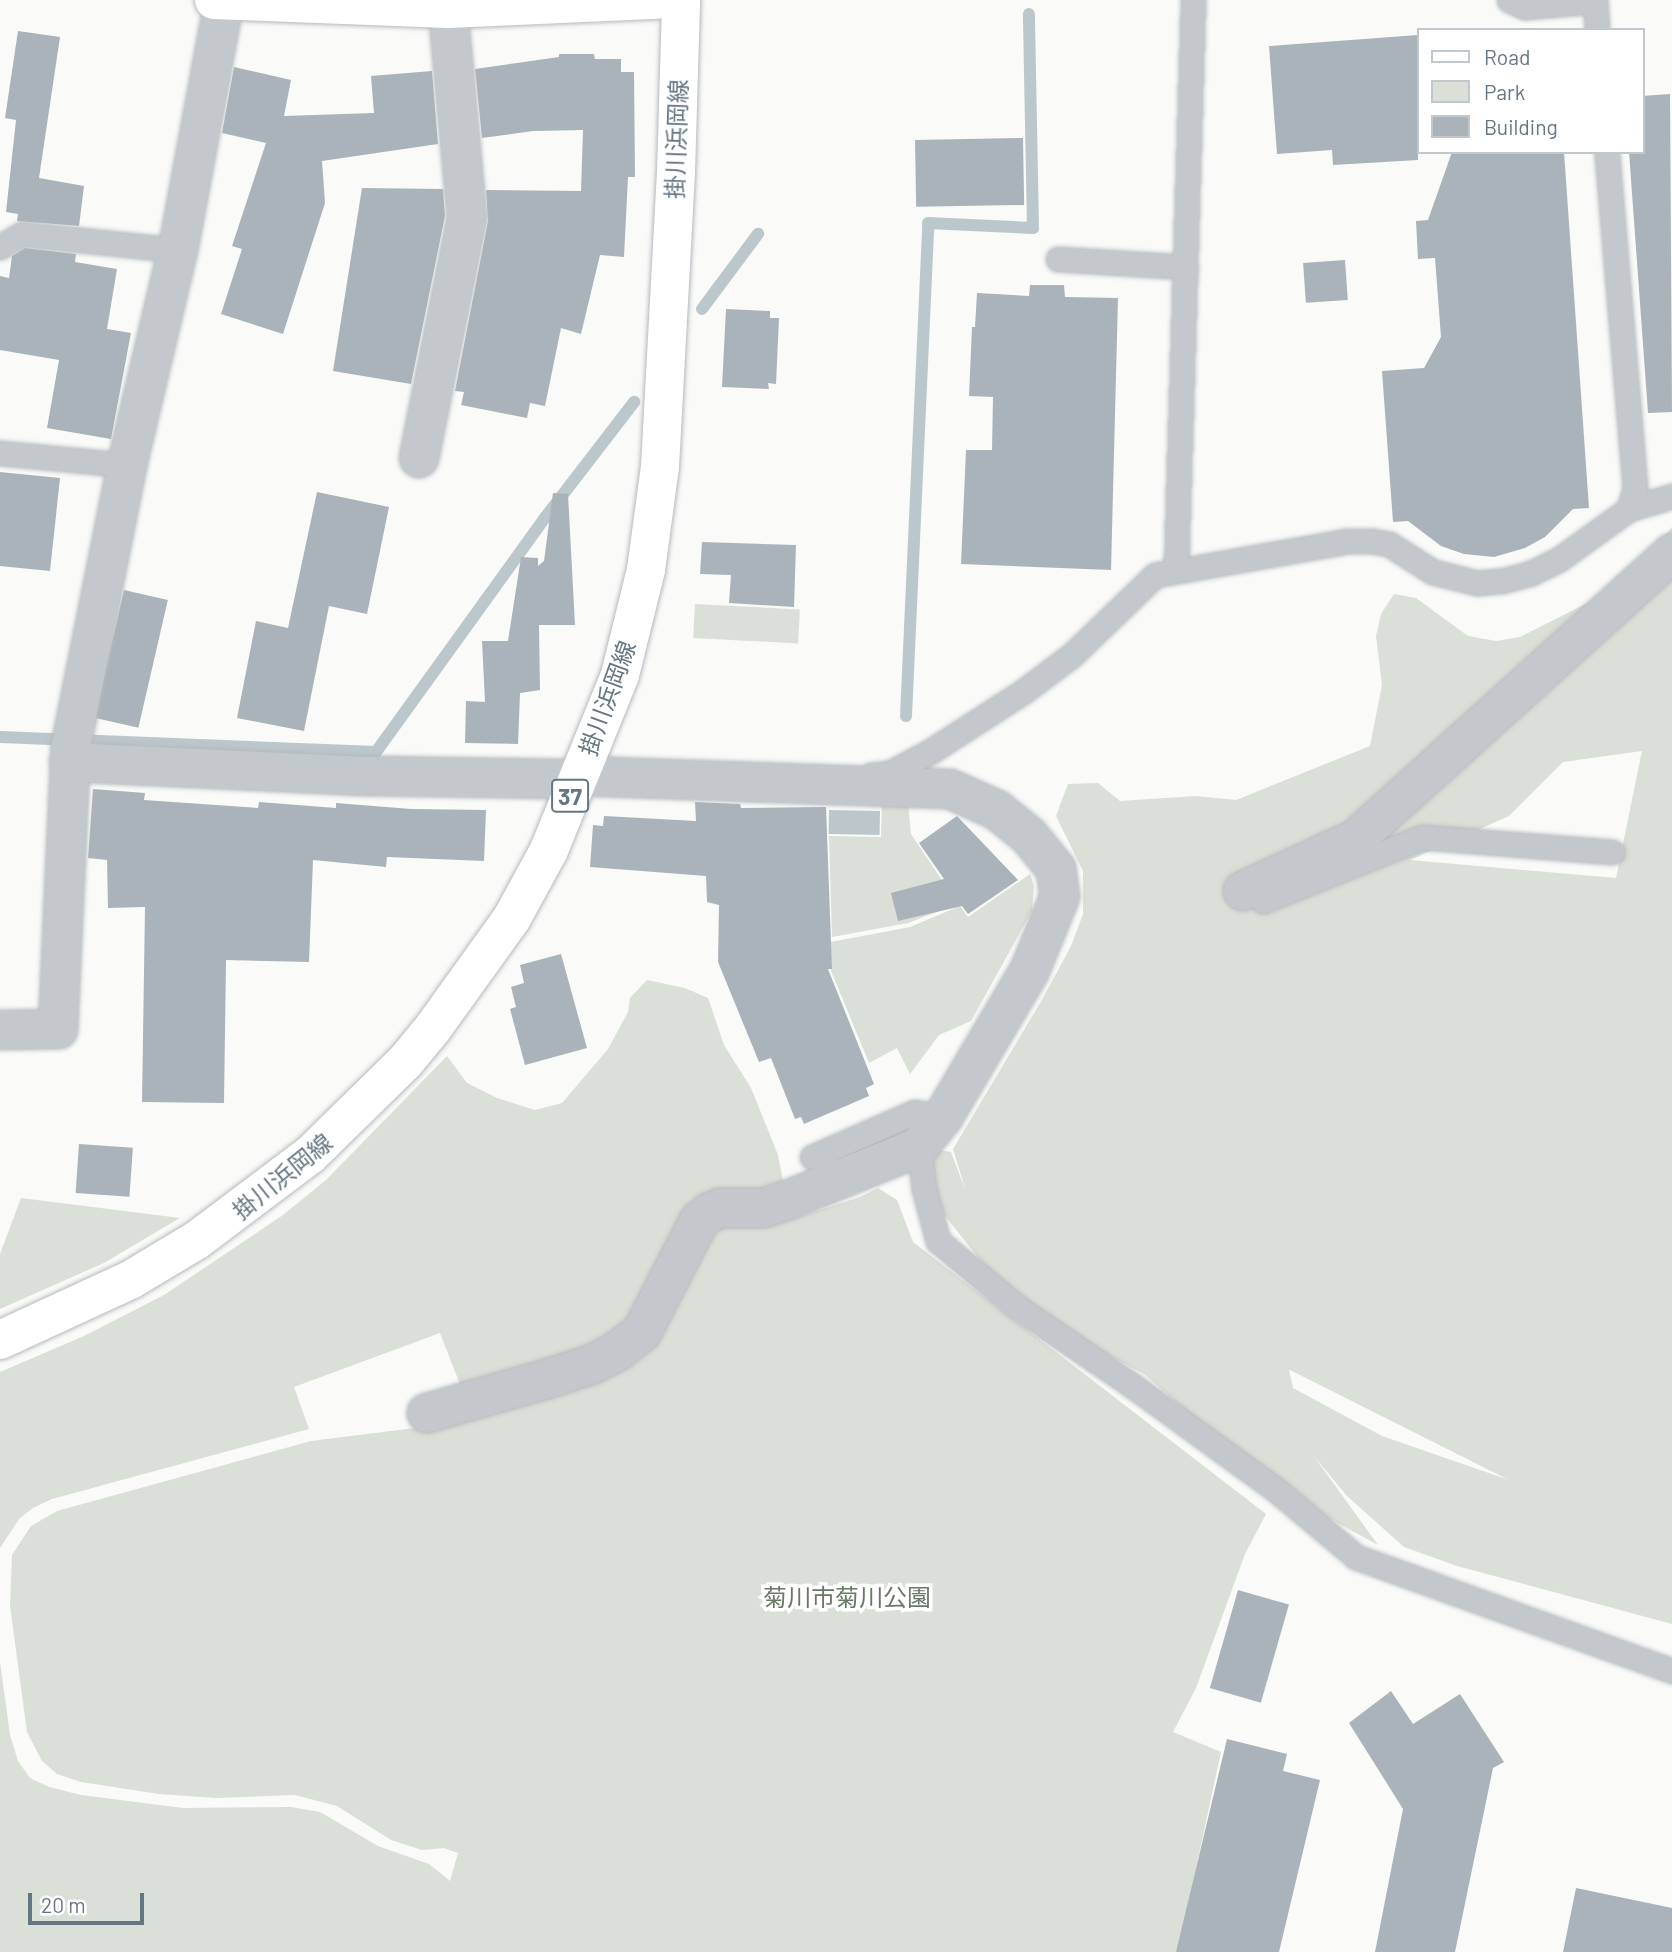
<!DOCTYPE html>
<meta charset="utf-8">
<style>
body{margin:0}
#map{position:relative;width:1672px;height:1952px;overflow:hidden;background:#fafaf8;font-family:Barlow,"Noto Sans JP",sans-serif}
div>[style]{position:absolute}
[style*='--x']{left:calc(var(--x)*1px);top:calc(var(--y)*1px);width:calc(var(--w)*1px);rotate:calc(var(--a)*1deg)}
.green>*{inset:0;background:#dadfd7;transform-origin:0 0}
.water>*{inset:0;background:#bbc7cb;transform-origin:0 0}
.stream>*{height:12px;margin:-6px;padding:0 6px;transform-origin:6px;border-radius:6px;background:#bbc7cb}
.building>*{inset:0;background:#aab3b9;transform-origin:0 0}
.roads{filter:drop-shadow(0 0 2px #b5babe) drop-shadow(0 0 2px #b5babe)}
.service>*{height:23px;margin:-11.5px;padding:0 11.5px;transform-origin:11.5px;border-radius:11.5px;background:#c3c8cc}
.minor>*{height:38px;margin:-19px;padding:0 19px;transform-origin:19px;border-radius:19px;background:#c3c8cc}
.primary>*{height:38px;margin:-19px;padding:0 19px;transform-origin:19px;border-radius:19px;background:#fff}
span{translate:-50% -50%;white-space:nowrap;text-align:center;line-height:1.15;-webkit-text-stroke:7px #fff;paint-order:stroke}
.shield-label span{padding:2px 5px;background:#fff;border:2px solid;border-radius:5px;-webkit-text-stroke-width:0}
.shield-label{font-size:23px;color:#657683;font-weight:700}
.street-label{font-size:24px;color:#657683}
.park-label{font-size:24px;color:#687a64}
.legend{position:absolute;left:1417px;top:28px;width:228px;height:126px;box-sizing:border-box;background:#fff;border:2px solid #c1c8cd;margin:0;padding:9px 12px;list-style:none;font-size:21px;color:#657683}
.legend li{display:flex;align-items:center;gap:14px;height:35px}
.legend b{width:35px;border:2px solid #c1c8cd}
.scale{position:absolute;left:28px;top:1893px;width:116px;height:32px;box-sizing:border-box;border:4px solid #657683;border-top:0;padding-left:9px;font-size:21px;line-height:24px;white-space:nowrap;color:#657683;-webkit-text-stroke:5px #fff;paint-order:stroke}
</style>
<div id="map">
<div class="green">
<div style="clip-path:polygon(evenodd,1672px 527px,1672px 1624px,1457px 1566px,1404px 1547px,1347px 1496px,1313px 1455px,1378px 1545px,1275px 1489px,1144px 1374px,1017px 1307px,924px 1189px,919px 1147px,951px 1152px,966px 1192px,953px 1149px,1043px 998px,1071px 946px,1083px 914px,1083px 871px,1056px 816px,1068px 784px,1098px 783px,1120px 801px,1196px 796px,1236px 800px,1370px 746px,1382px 685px,1376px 636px,1381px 614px,1394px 594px,1416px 598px,1468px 636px,1496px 641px,1520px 637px,1623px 585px,1672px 527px,1642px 751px,1616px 878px,1410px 860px,1509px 816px,1563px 762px,1642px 751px,1672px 527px,1289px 1370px,1290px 1370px,1509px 1480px,1382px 1436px,1293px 1388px,1289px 1370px)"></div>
<div style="left:695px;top:604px;width:105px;height:34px;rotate:3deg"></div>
<div style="clip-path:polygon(882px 801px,908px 803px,911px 834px,958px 904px,908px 923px,832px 937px,829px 836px,881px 837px)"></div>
<div style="clip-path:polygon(1030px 874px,1034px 886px,1032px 911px,971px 1021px,939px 1035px,910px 1074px,897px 1048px,869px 1063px,820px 944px,910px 927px,960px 906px,968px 917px)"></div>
<div style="clip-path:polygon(647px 980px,685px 988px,708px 998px,724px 1045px,751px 1088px,778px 1155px,785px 1191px,725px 1196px,627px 1325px,591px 1346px,579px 1348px,580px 1357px,463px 1392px,440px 1333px,294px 1387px,309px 1429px,52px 1499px,33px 1508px,19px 1519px,0 1548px,0 1372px,84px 1336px,164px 1295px,283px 1215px,326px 1180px,447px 1056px,467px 1083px,497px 1098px,535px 1110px,562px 1103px,608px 1049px,628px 1012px,630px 998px)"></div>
<div style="clip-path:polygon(878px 1188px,897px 1200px,913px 1242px,1266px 1514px,1245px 1554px,1196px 1688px,1173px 1732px,1221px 1752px,1178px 1952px,0 1952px,0 1662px,10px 1735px,18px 1761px,30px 1778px,49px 1787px,81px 1795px,183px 1808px,291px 1807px,320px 1812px,378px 1846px,429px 1864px,450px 1881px,458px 1853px,444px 1848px,422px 1850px,391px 1840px,337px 1806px,295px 1795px,216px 1798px,159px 1794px,81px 1782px,57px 1774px,42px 1761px,27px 1732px,10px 1606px,12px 1555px,31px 1526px,57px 1511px,311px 1441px,431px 1426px,589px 1378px,714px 1228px,785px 1221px,860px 1197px)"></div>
<div style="clip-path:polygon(21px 1198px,101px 1208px,180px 1218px,104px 1263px,0 1309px,0 1254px)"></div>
</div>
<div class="water">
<div style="left:829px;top:810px;width:51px;height:24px;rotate:1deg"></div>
</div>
<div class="stream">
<div style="--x:702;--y:309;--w:94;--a:-53.3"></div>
<div style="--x:906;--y:716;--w:493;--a:-87.4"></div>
<div style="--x:928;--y:223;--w:105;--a:2.7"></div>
<div style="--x:1033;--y:228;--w:214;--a:-91.1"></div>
<div style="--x:0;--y:737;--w:376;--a:2.3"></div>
<div style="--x:376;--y:752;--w:287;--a:-54.2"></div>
<div style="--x:544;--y:519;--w:148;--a:-52.4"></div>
</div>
<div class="building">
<div style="clip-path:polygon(18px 31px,60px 37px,39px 178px,84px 186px,79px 226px,17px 221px,18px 214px,6px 212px,16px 120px,5px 118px)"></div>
<div style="clip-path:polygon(1418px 35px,1418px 160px,1333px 165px,1332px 150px,1277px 154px,1269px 46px)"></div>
<div style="clip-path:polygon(559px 54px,594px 54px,595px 59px,621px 59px,621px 72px,634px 72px,635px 177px,628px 177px,624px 257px,600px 255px,581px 334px,561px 328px,545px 406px,530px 403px,527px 418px,461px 405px,464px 392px,455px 391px,488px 221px,486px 190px,581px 191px,583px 130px,533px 131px,482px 138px,475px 69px,559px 57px)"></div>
<div style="clip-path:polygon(234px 67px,291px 80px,284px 116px,374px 113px,371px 76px,432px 71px,438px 144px,322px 161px,325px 203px,283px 334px,221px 314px,242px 249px,232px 246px,266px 143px,222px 133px)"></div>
<div style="clip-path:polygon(1670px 94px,1672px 412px,1648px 413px,1629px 152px,1642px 152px,1642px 96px)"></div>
<div style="left:1023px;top:138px;width:67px;height:108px;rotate:89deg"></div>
<div style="clip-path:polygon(1452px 152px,1564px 152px,1589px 508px,1573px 509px,1545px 537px,1525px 548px,1494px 557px,1464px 554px,1441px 546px,1408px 521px,1393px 522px,1382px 371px,1424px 368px,1441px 337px,1435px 258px,1418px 259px,1416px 221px,1428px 220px)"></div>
<div style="clip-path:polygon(362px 188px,443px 189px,445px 216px,411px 384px,333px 371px)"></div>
<div style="clip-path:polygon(25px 248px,76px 254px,75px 262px,117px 269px,107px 329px,131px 333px,111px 439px,47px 428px,59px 360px,0 350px,0 276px,9px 278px,12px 256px)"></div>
<div style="left:1345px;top:260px;width:40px;height:42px;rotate:86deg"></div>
<div style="clip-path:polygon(1030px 285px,1064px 285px,1065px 297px,1118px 298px,1111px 570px,961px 564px,966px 450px,992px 450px,993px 397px,969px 396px,972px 327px,975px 327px,977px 293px,1029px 296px)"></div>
<div style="clip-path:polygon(726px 309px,770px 311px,770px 318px,779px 318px,776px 384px,768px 383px,769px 389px,722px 387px)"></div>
<div style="clip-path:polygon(0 472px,60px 478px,50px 571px,0 566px)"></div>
<div style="clip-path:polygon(317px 492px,389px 507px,367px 614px,329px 606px,304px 731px,237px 718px,256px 621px,288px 628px)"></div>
<div style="clip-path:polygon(553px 493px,568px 494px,575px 625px,539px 625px,540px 690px,520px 693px,518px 744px,465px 743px,466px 701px,485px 702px,482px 641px,508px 641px,521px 557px,538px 558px,538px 566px,544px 561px)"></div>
<div style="clip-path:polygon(702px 542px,796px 545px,794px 607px,729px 603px,731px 575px,700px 574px)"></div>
<div style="left:124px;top:590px;width:45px;height:131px;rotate:13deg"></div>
<div style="clip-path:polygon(93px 789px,145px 793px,144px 800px,258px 808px,259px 802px,336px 808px,336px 803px,411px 809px,486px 810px,484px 861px,387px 857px,386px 867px,313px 860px,309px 962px,226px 960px,224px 1103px,142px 1102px,145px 907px,108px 908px,107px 860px,88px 858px)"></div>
<div style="clip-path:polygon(695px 802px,740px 804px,741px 808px,826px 807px,832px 969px,828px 969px,874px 1084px,866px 1088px,869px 1096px,804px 1124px,801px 1117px,795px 1119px,771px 1058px,759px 1062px,718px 962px,719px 905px,707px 902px,706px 876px,590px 867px,593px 825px,603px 826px,604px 816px,696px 821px)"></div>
<div style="clip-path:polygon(957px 816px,1018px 880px,968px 914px,962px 906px,898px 921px,891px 893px,944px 879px,919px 843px)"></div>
<div style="clip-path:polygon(561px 954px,587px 1048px,525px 1065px,510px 1009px,516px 1007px,511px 987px,524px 983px,520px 965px)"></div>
<div style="left:79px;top:1144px;width:54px;height:49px;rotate:4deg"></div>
<div style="left:1238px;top:1590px;width:53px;height:102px;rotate:16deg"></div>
<div style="clip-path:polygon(1391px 1691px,1413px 1724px,1460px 1694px,1504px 1762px,1493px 1768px,1455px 1952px,1375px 1952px,1403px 1809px,1349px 1723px)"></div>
<div style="clip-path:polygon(1227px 1739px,1287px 1754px,1283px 1771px,1320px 1780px,1279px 1952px,1176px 1952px)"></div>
<div style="clip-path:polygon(1576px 1888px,1672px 1908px,1672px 1952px,1563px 1952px)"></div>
</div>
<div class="roads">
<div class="service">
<div style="--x:1509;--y:0;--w:17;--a:24"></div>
<div style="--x:1525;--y:7;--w:70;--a:-4.9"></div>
<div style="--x:1595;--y:0;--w:30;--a:86"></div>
<div style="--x:0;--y:247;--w:26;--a:-31"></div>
<div style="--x:22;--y:234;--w:157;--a:5.9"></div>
<div style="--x:1058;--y:259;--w:128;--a:3.6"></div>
<div style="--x:0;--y:453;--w:128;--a:5.4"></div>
<div style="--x:1629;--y:509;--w:45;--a:-16.8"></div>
<div style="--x:1176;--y:570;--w:570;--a:-88.29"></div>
<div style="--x:871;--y:775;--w:19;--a:-6"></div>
<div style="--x:890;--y:773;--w:47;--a:-28.2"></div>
<div style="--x:931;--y:751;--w:111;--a:-32.8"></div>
<div style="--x:1024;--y:691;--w:60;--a:-36.9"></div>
<div style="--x:1072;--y:655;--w:115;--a:-43.9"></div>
<div style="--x:1155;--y:575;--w:195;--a:-10"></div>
<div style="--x:1347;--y:541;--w:24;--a:0"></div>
<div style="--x:1371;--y:541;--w:18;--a:9"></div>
<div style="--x:1389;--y:544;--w:52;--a:32.5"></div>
<div style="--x:1433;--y:572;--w:45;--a:14"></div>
<div style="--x:1477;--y:583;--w:25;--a:-5"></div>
<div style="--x:1502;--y:581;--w:30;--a:-15"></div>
<div style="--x:1531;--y:573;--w:30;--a:-26"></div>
<div style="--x:1558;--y:560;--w:87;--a:-35.7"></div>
<div style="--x:1629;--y:509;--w:22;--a:-74"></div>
<div style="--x:1635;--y:488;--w:337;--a:-94.8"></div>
<div style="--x:1263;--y:901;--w:171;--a:-21.9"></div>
<div style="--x:1422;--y:837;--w:191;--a:4.5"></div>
<div style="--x:919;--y:1147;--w:42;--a:83.2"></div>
<div style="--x:924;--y:1189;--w:54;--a:74.9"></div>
<div style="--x:938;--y:1241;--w:103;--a:39.9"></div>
<div style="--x:1017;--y:1307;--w:140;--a:34.3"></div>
<div style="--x:1133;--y:1386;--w:175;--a:36"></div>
<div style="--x:1275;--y:1489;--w:106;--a:40"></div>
<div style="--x:1356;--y:1557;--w:336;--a:19.8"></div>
<div style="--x:812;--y:1157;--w:112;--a:-23.6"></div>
<div style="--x:915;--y:1112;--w:28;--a:10"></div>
</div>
<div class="minor">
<div style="--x:419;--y:458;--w:246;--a:-78.7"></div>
<div style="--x:467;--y:217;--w:209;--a:-95.2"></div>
<div style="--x:69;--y:762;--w:302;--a:2.7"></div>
<div style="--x:371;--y:776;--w:192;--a:0.9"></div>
<div style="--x:563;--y:779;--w:15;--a:-11"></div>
<div style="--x:578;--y:776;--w:372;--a:2"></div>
<div style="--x:950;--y:789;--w:51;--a:24.1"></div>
<div style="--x:997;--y:810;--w:41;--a:39.1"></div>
<div style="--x:1029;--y:836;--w:43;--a:50.7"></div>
<div style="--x:1056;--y:869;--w:27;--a:82"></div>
<div style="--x:1060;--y:896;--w:80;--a:112.1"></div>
<div style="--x:1030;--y:970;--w:171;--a:120.6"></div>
<div style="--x:943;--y:1117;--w:38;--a:129"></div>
<div style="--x:919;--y:1147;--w:141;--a:158"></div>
<div style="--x:788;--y:1200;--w:26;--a:162"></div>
<div style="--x:763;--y:1208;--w:43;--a:180"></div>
<div style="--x:720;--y:1208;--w:12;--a:156"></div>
<div style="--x:709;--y:1213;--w:13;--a:141"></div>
<div style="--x:699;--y:1221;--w:125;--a:117.2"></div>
<div style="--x:642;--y:1332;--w:31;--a:142"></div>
<div style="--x:618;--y:1351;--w:31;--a:153"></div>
<div style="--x:590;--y:1365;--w:45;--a:162"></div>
<div style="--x:547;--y:1379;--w:125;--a:164.2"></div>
<div style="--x:1243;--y:891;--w:124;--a:-24.7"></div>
<div style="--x:1356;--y:839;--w:426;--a:-42.1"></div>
<div style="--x:0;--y:1030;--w:58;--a:-1"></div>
<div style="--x:58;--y:1029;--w:283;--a:-87.4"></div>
<div style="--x:71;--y:746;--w:287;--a:-78.7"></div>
<div style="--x:127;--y:465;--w:221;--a:-76.7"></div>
<div style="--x:178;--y:250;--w:253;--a:-79.5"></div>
</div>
<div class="primary">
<div style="--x:214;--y:0;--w:234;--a:2.2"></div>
<div style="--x:448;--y:9;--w:210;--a:-2.5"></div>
<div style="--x:0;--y:1340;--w:145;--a:-24.8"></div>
<div style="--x:132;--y:1279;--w:76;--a:-31"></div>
<div style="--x:197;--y:1240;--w:141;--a:-37"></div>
<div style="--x:310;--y:1155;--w:133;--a:-44.4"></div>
<div style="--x:405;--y:1062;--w:44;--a:-50.5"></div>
<div style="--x:433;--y:1028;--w:135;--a:-54.3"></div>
<div style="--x:512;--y:918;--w:77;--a:-61.4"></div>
<div style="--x:549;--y:850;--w:189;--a:-67.9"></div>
<div style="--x:620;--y:675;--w:108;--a:-76.1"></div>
<div style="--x:646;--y:570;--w:104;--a:-82.3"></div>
<div style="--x:660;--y:467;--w:294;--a:-86.9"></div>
<div style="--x:676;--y:173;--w:173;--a:-88.3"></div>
</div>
</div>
<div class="shield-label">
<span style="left:570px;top:796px">37</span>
</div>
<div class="street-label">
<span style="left:676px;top:139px;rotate:-88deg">掛川浜岡線</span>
<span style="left:607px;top:698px;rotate:-70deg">掛川浜岡線</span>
<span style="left:282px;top:1176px;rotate:-39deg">掛川浜岡線</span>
</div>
<div class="park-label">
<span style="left:847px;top:1597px">菊川市菊川公園</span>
</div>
<ul class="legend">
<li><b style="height:9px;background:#fff"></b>Road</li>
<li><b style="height:19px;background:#dadfd7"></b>Park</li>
<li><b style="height:19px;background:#aab3b9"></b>Building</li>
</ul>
<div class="scale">20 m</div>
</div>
